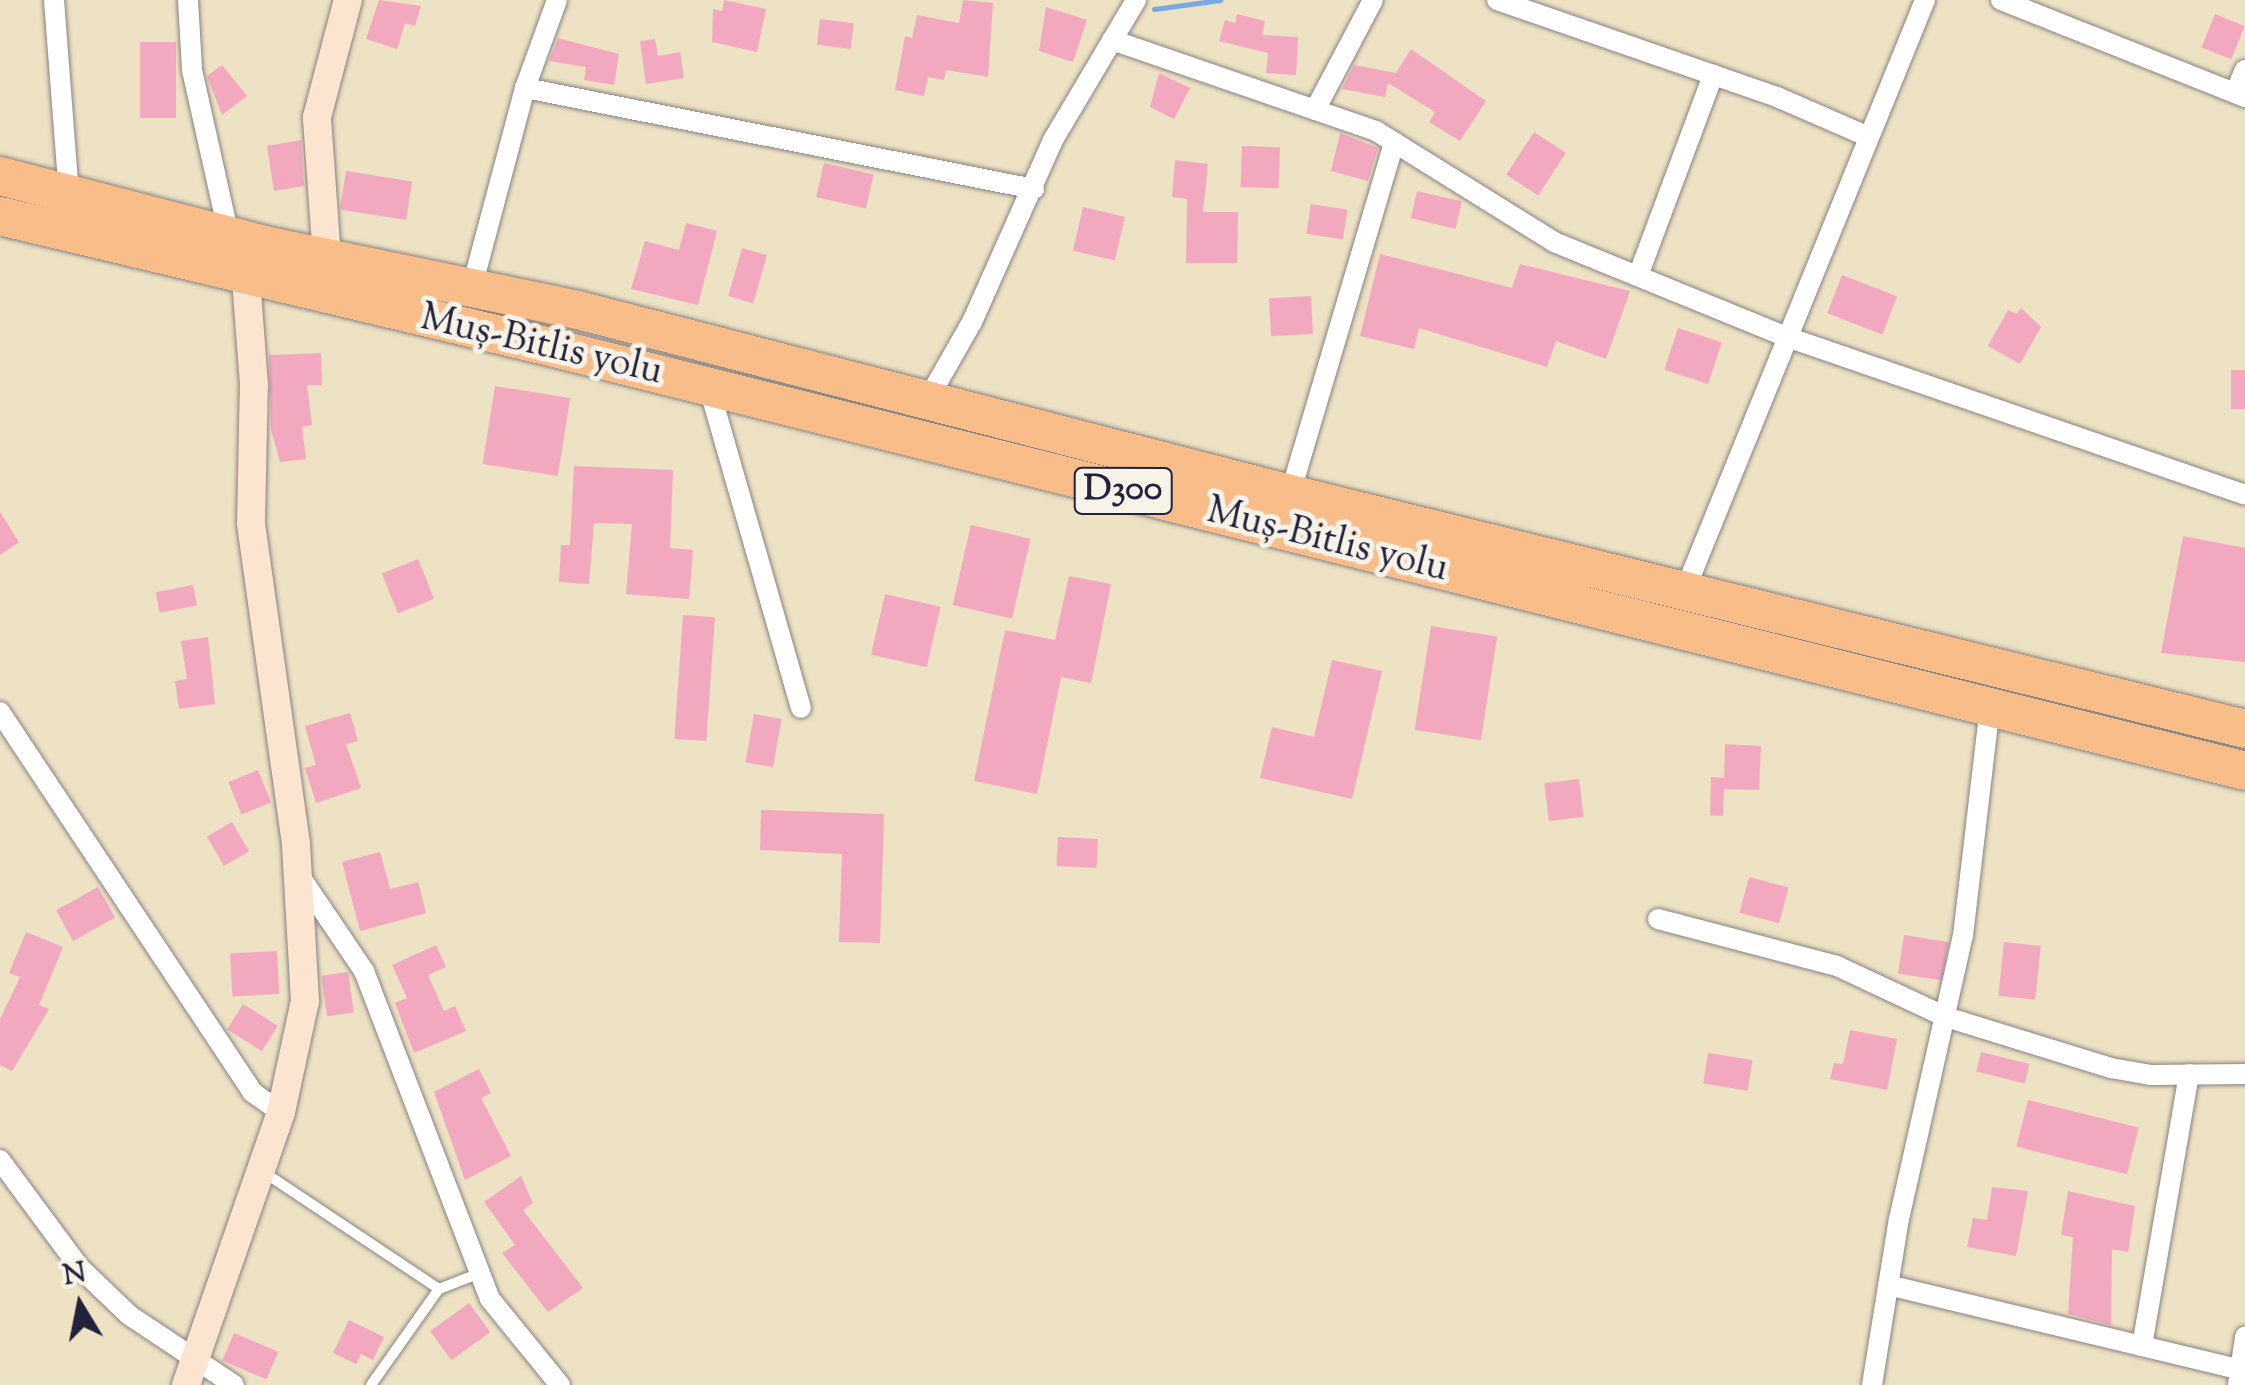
<!DOCTYPE html>
<meta charset="utf-8">
<style>
body{margin:0}
#map{position:relative;width:2245px;height:1385px;overflow:hidden;background:#eee2c4;font-family:"Sorts Mill Goudy",serif}
div>[style]{position:absolute}
[style*='--x']{left:calc(var(--x)*1px);top:calc(var(--y)*1px);width:calc(var(--w)*1px);rotate:calc(var(--a)*1deg)}
.stream>*{height:5px;margin:-2.5px;padding:0 2.5px;transform-origin:2.5px;border-radius:2.5px;background:#79a9e3}
.building>*{inset:0;background:#f2a9c0;transform-origin:0 0}
.roads{filter:drop-shadow(0 0 2px #888280) drop-shadow(0 0 2px #888280)}
.lane>*{height:10px;margin:-5px;padding:0 5px;transform-origin:5px;border-radius:5px;background:#fff}
.street>*{height:20px;margin:-10px;padding:0 10px;transform-origin:10px;border-radius:10px;background:#fff}
.secondary>*{height:28px;margin:-14px;padding:0 14px;transform-origin:14px;border-radius:14px;background:#fce5d0}
.highway>*{height:38px;margin:-19px;padding:0 19px;transform-origin:19px;border-radius:19px;background:#f8bd89}
span{translate:-50% -50%;white-space:nowrap;text-align:center;line-height:1.15;-webkit-text-stroke:10px #f7f3e8;paint-order:stroke}
.shield-label span{padding:2px 8px;background:#f7f3e8;border:2px solid;border-radius:8px;-webkit-text-stroke-width:0}
.shield-label{font-size:35px;color:#22223b;font-weight:700}
.street-label{font-size:38px;color:#22223b}
.north{position:absolute;left:30px;top:1255px;width:100px;height:100px;-webkit-text-stroke:8px #f7f3e8;paint-order:stroke;rotate:350deg;font-size:28px;font-weight:700;line-height:40px;text-align:center;color:#22223b}
.north::after{content:'';display:block;margin:auto;width:35px;height:45px;background:#22223b;clip-path:polygon(50% 0,100% 100%,50% 72%,0 100%)}
</style>
<div id="map">
<div class="stream">
<div style="--x:1154;--y:9;--w:67;--a:-7.8"></div>
</div>
<div class="building">
<div style="clip-path:polygon(379px 0,421px 6px,415px 26px,405px 23px,397px 49px,366px 39px)"></div>
<div style="clip-path:polygon(724px 0,766px 9px,757px 52px,712px 42px,713px 9px,722px 11px)"></div>
<div style="clip-path:polygon(963px 0,993px 3px,988px 77px,946px 70px,944px 80px,928px 77px,924px 96px,895px 90px,905px 36px,912px 38px,917px 15px,959px 23px)"></div>
<div style="clip-path:polygon(1046px 7px,1087px 20px,1073px 62px,1039px 51px)"></div>
<div style="clip-path:polygon(1237px 14px,1265px 21px,1262px 35px,1298px 37px,1296px 75px,1266px 73px,1268px 53px,1219px 41px,1225px 20px,1235px 23px)"></div>
<div style="left:2215px;top:14px;width:32px;height:36px;rotate:22deg"></div>
<div style="left:820px;top:19px;width:34px;height:26px;rotate:7deg"></div>
<div style="clip-path:polygon(558px 38px,619px 54px,614px 85px,584px 80px,586px 67px,549px 61px)"></div>
<div style="clip-path:polygon(655px 39px,658px 56px,680px 52px,684px 78px,646px 84px,640px 41px)"></div>
<div style="left:140px;top:42px;width:36px;height:76px"></div>
<div style="clip-path:polygon(1411px 49px,1486px 101px,1460px 141px,1429px 122px,1435px 112px,1388px 83px,1385px 97px,1342px 89px,1354px 65px,1396px 73px)"></div>
<div style="clip-path:polygon(222px 65px,247px 96px,222px 115px,207px 76px)"></div>
<div style="clip-path:polygon(1159px 73px,1190px 88px,1174px 119px,1150px 107px)"></div>
<div style="left:1534px;top:132px;width:38px;height:51px;rotate:33deg"></div>
<div style="clip-path:polygon(1340px 133px,1378px 148px,1368px 181px,1331px 171px)"></div>
<div style="clip-path:polygon(301px 140px,304px 186px,274px 191px,267px 146px)"></div>
<div style="left:1242px;top:146px;width:38px;height:41px;rotate:2deg"></div>
<div style="clip-path:polygon(1175px 160px,1208px 164px,1203px 212px,1238px 212px,1237px 263px,1186px 263px,1187px 199px,1172px 197px)"></div>
<div style="left:824px;top:163px;width:51px;height:35px;rotate:13deg"></div>
<div style="left:346px;top:171px;width:67px;height:39px;rotate:9deg"></div>
<div style="left:1417px;top:191px;width:46px;height:28px;rotate:13deg"></div>
<div style="left:1311px;top:204px;width:37px;height:30px;rotate:9deg"></div>
<div style="left:1083px;top:207px;width:43px;height:45px;rotate:13deg"></div>
<div style="clip-path:polygon(686px 223px,717px 231px,698px 305px,631px 289px,645px 241px,679px 250px)"></div>
<div style="left:742px;top:248px;width:26px;height:50px;rotate:16deg"></div>
<div style="clip-path:polygon(1380px 254px,1512px 288px,1520px 264px,1630px 291px,1606px 359px,1556px 341px,1547px 367px,1419px 328px,1414px 349px,1360px 336px)"></div>
<div style="left:1842px;top:275px;width:59px;height:41px;rotate:21deg"></div>
<div style="left:1311px;top:296px;width:38px;height:42px;rotate:87deg"></div>
<div style="clip-path:polygon(2021px 308px,2041px 327px,2020px 364px,1988px 346px,2008px 310px,2017px 314px)"></div>
<div style="left:1678px;top:328px;width:46px;height:44px;rotate:18deg"></div>
<div style="clip-path:polygon(321px 353px,322px 385px,307px 385px,312px 425px,302px 427px,306px 459px,280px 462px,271px 430px,269px 355px)"></div>
<div style="left:2231px;top:370px;width:14px;height:39px"></div>
<div style="left:495px;top:386px;width:76px;height:79px;rotate:9deg"></div>
<div style="clip-path:polygon(574px 466px,673px 470px,670px 548px,693px 550px,689px 599px,626px 594px,632px 524px,594px 523px,589px 584px,559px 582px,561px 545px,570px 545px)"></div>
<div style="clip-path:polygon(0 512px,19px 542px,0 555px)"></div>
<div style="left:971px;top:525px;width:61px;height:82px;rotate:13deg"></div>
<div style="clip-path:polygon(2183px 536px,2245px 548px,2245px 662px,2161px 653px)"></div>
<div style="left:418px;top:559px;width:43px;height:39px;rotate:68deg"></div>
<div style="clip-path:polygon(1069px 576px,1111px 584px,1091px 683px,1061px 677px,1037px 794px,974px 781px,1005px 630px,1055px 640px)"></div>
<div style="left:193px;top:585px;width:21px;height:38px;rotate:79deg"></div>
<div style="left:885px;top:594px;width:57px;height:62px;rotate:13deg"></div>
<div style="left:683px;top:615px;width:32px;height:124px;rotate:4deg"></div>
<div style="left:1431px;top:626px;width:67px;height:105px;rotate:9deg"></div>
<div style="clip-path:polygon(208px 637px,215px 704px,179px 709px,175px 681px,187px 679px,181px 641px)"></div>
<div style="clip-path:polygon(1332px 660px,1382px 671px,1352px 799px,1260px 778px,1272px 727px,1314px 737px)"></div>
<div style="clip-path:polygon(350px 713px,358px 741px,346px 744px,361px 788px,316px 803px,305px 768px,316px 765px,305px 726px)"></div>
<div style="left:754px;top:714px;width:28px;height:49px;rotate:10deg"></div>
<div style="clip-path:polygon(1725px 744px,1761px 746px,1759px 790px,1724px 789px,1723px 816px,1710px 815px,1711px 777px,1724px 778px)"></div>
<div style="left:258px;top:770px;width:35px;height:32px;rotate:68deg"></div>
<div style="left:1579px;top:779px;width:38px;height:35px;rotate:83deg"></div>
<div style="clip-path:polygon(761px 810px,884px 814px,880px 943px,839px 942px,842px 854px,760px 850px)"></div>
<div style="left:232px;top:822px;width:34px;height:29px;rotate:60deg"></div>
<div style="left:1058px;top:837px;width:40px;height:29px;rotate:3deg"></div>
<div style="clip-path:polygon(380px 852px,390px 889px,418px 882px,426px 913px,360px 931px,342px 862px)"></div>
<div style="left:1749px;top:877px;width:41px;height:37px;rotate:15deg"></div>
<div style="left:98px;top:887px;width:35px;height:48px;rotate:61deg"></div>
<div style="clip-path:polygon(26px 932px,63px 947px,39px 1005px,49px 1009px,12px 1071px,0 1065px,0 1019px,20px 977px,9px 973px)"></div>
<div style="left:1904px;top:935px;width:45px;height:39px;rotate:9deg"></div>
<div style="left:2004px;top:942px;width:37px;height:54px;rotate:6deg"></div>
<div style="clip-path:polygon(436px 945px,446px 967px,428px 975px,444px 1011px,455px 1006px,466px 1031px,414px 1053px,395px 1003px,407px 998px,392px 965px)"></div>
<div style="left:277px;top:951px;width:43px;height:47px;rotate:87deg"></div>
<div style="left:348px;top:972px;width:41px;height:27px;rotate:82deg"></div>
<div style="left:243px;top:1004px;width:41px;height:30px;rotate:32deg"></div>
<div style="clip-path:polygon(1850px 1030px,1897px 1039px,1887px 1090px,1830px 1079px,1834px 1063px,1843px 1064px)"></div>
<div style="left:1981px;top:1052px;width:50px;height:20px;rotate:14deg"></div>
<div style="left:1708px;top:1053px;width:45px;height:31px;rotate:9deg"></div>
<div style="clip-path:polygon(479px 1069px,491px 1093px,481px 1098px,511px 1156px,465px 1180px,434px 1092px)"></div>
<div style="left:2028px;top:1100px;width:114px;height:48px;rotate:14deg"></div>
<div style="clip-path:polygon(521px 1176px,533px 1203px,523px 1210px,583px 1288px,548px 1312px,502px 1253px,515px 1245px,484px 1202px)"></div>
<div style="clip-path:polygon(1992px 1187px,2028px 1191px,2016px 1256px,1967px 1247px,1973px 1218px,1987px 1220px)"></div>
<div style="clip-path:polygon(2068px 1191px,2135px 1206px,2128px 1252px,2112px 1249px,2111px 1325px,2068px 1314px,2073px 1237px,2061px 1235px)"></div>
<div style="left:469px;top:1303px;width:36px;height:48px;rotate:54deg"></div>
<div style="clip-path:polygon(349px 1320px,384px 1337px,373px 1360px,361px 1354px,356px 1364px,333px 1353px)"></div>
<div style="left:234px;top:1333px;width:48px;height:30px;rotate:23deg"></div>
</div>
<div class="roads">
<div class="lane">
<div style="--x:262;--y:1171;--w:213;--a:33.7"></div>
<div style="--x:371;--y:1385;--w:118;--a:-54.7"></div>
<div style="--x:439;--y:1289;--w:44;--a:-21.3"></div>
</div>
<div class="street">
<div style="--x:54;--y:0;--w:195;--a:85.6"></div>
<div style="--x:188;--y:0;--w:70;--a:86.7"></div>
<div style="--x:192;--y:70;--w:170;--a:77.4"></div>
<div style="--x:1497;--y:0;--w:296;--a:19.1"></div>
<div style="--x:1777;--y:97;--w:100;--a:23.5"></div>
<div style="--x:2001;--y:0;--w:263;--a:21.7"></div>
<div style="--x:1112;--y:40;--w:279;--a:19"></div>
<div style="--x:1376;--y:131;--w:210;--a:31.9"></div>
<div style="--x:1554;--y:242;--w:252;--a:22.2"></div>
<div style="--x:1787;--y:337;--w:484;--a:19"></div>
<div style="--x:525;--y:88;--w:519;--a:11.22"></div>
<div style="--x:2235;--y:93;--w:25;--a:-67"></div>
<div style="--x:1315;--y:110;--w:124;--a:-62.2"></div>
<div style="--x:1638;--y:276;--w:215;--a:-69.5"></div>
<div style="--x:472;--y:287;--w:206;--a:-75.1"></div>
<div style="--x:525;--y:88;--w:94;--a:-70"></div>
<div style="--x:708;--y:384;--w:337;--a:74"></div>
<div style="--x:928;--y:399;--w:89;--a:-60.3"></div>
<div style="--x:972;--y:322;--w:199;--a:-66"></div>
<div style="--x:1053;--y:140;--w:163;--a:-59.3"></div>
<div style="--x:1290;--y:494;--w:367;--a:-73.5"></div>
<div style="--x:1685;--y:590;--w:637;--a:-67.86"></div>
<div style="--x:0;--y:712;--w:456;--a:56.4"></div>
<div style="--x:252;--y:1092;--w:35;--a:35"></div>
<div style="--x:299;--y:875;--w:116;--a:55.9"></div>
<div style="--x:364;--y:971;--w:351;--a:69"></div>
<div style="--x:490;--y:1299;--w:111;--a:50.9"></div>
<div style="--x:1658;--y:919;--w:185;--a:14.7"></div>
<div style="--x:1837;--y:966;--w:120;--a:25.1"></div>
<div style="--x:1946;--y:1017;--w:173;--a:17.2"></div>
<div style="--x:2111;--y:1068;--w:41;--a:9.9"></div>
<div style="--x:2151;--y:1075;--w:94;--a:-0.6"></div>
<div style="--x:0;--y:1160;--w:134;--a:53.5"></div>
<div style="--x:80;--y:1268;--w:68;--a:43.8"></div>
<div style="--x:129;--y:1315;--w:126;--a:33.7"></div>
<div style="--x:1888;--y:1285;--w:367;--a:13.5"></div>
<div style="--x:2142;--y:1346;--w:276;--a:-80.2"></div>
<div style="--x:1872;--y:1385;--w:168;--a:-80.8"></div>
<div style="--x:1899;--y:1219;--w:290;--a:-77.3"></div>
<div style="--x:1963;--y:936;--w:231;--a:-83.3"></div>
<div style="--x:2238;--y:1385;--w:49;--a:-81.7"></div>
</div>
<div class="secondary">
<div style="--x:328;--y:272;--w:155;--a:-94.1"></div>
<div style="--x:317;--y:117;--w:121;--a:-75.2"></div>
<div style="--x:186;--y:1385;--w:289;--a:-70.8"></div>
<div style="--x:281;--y:1112;--w:114;--a:-77.8"></div>
<div style="--x:305;--y:1001;--w:157;--a:-93.3"></div>
<div style="--x:296;--y:844;--w:324;--a:-98"></div>
<div style="--x:251;--y:523;--w:138;--a:-88.8"></div>
<div style="--x:254;--y:385;--w:107;--a:-94.3"></div>
<div style="--x:246;--y:278;--w:21;--a:-62"></div>
</div>
<div class="highway">
<div style="--x:0;--y:176;--w:273;--a:14.6"></div>
<div style="--x:264;--y:245;--w:321;--a:11.7"></div>
<div style="--x:578;--y:310;--w:735;--a:14.49"></div>
<div style="--x:1290;--y:494;--w:983;--a:13.82"></div>
<div style="--x:0;--y:216;--w:561;--a:13.39"></div>
<div style="--x:546;--y:346;--w:1751;--a:14.04"></div>
</div>
</div>
<div class="shield-label">
<span style="left:1123px;top:491px">D300</span>
</div>
<div class="street-label">
<span style="left:541px;top:347px;rotate:13deg">Muş-Bitlis yolu</span>
<span style="left:1327px;top:542px;rotate:14deg">Muş-Bitlis yolu</span>
</div>
<div class="north">N</div>
</div>
